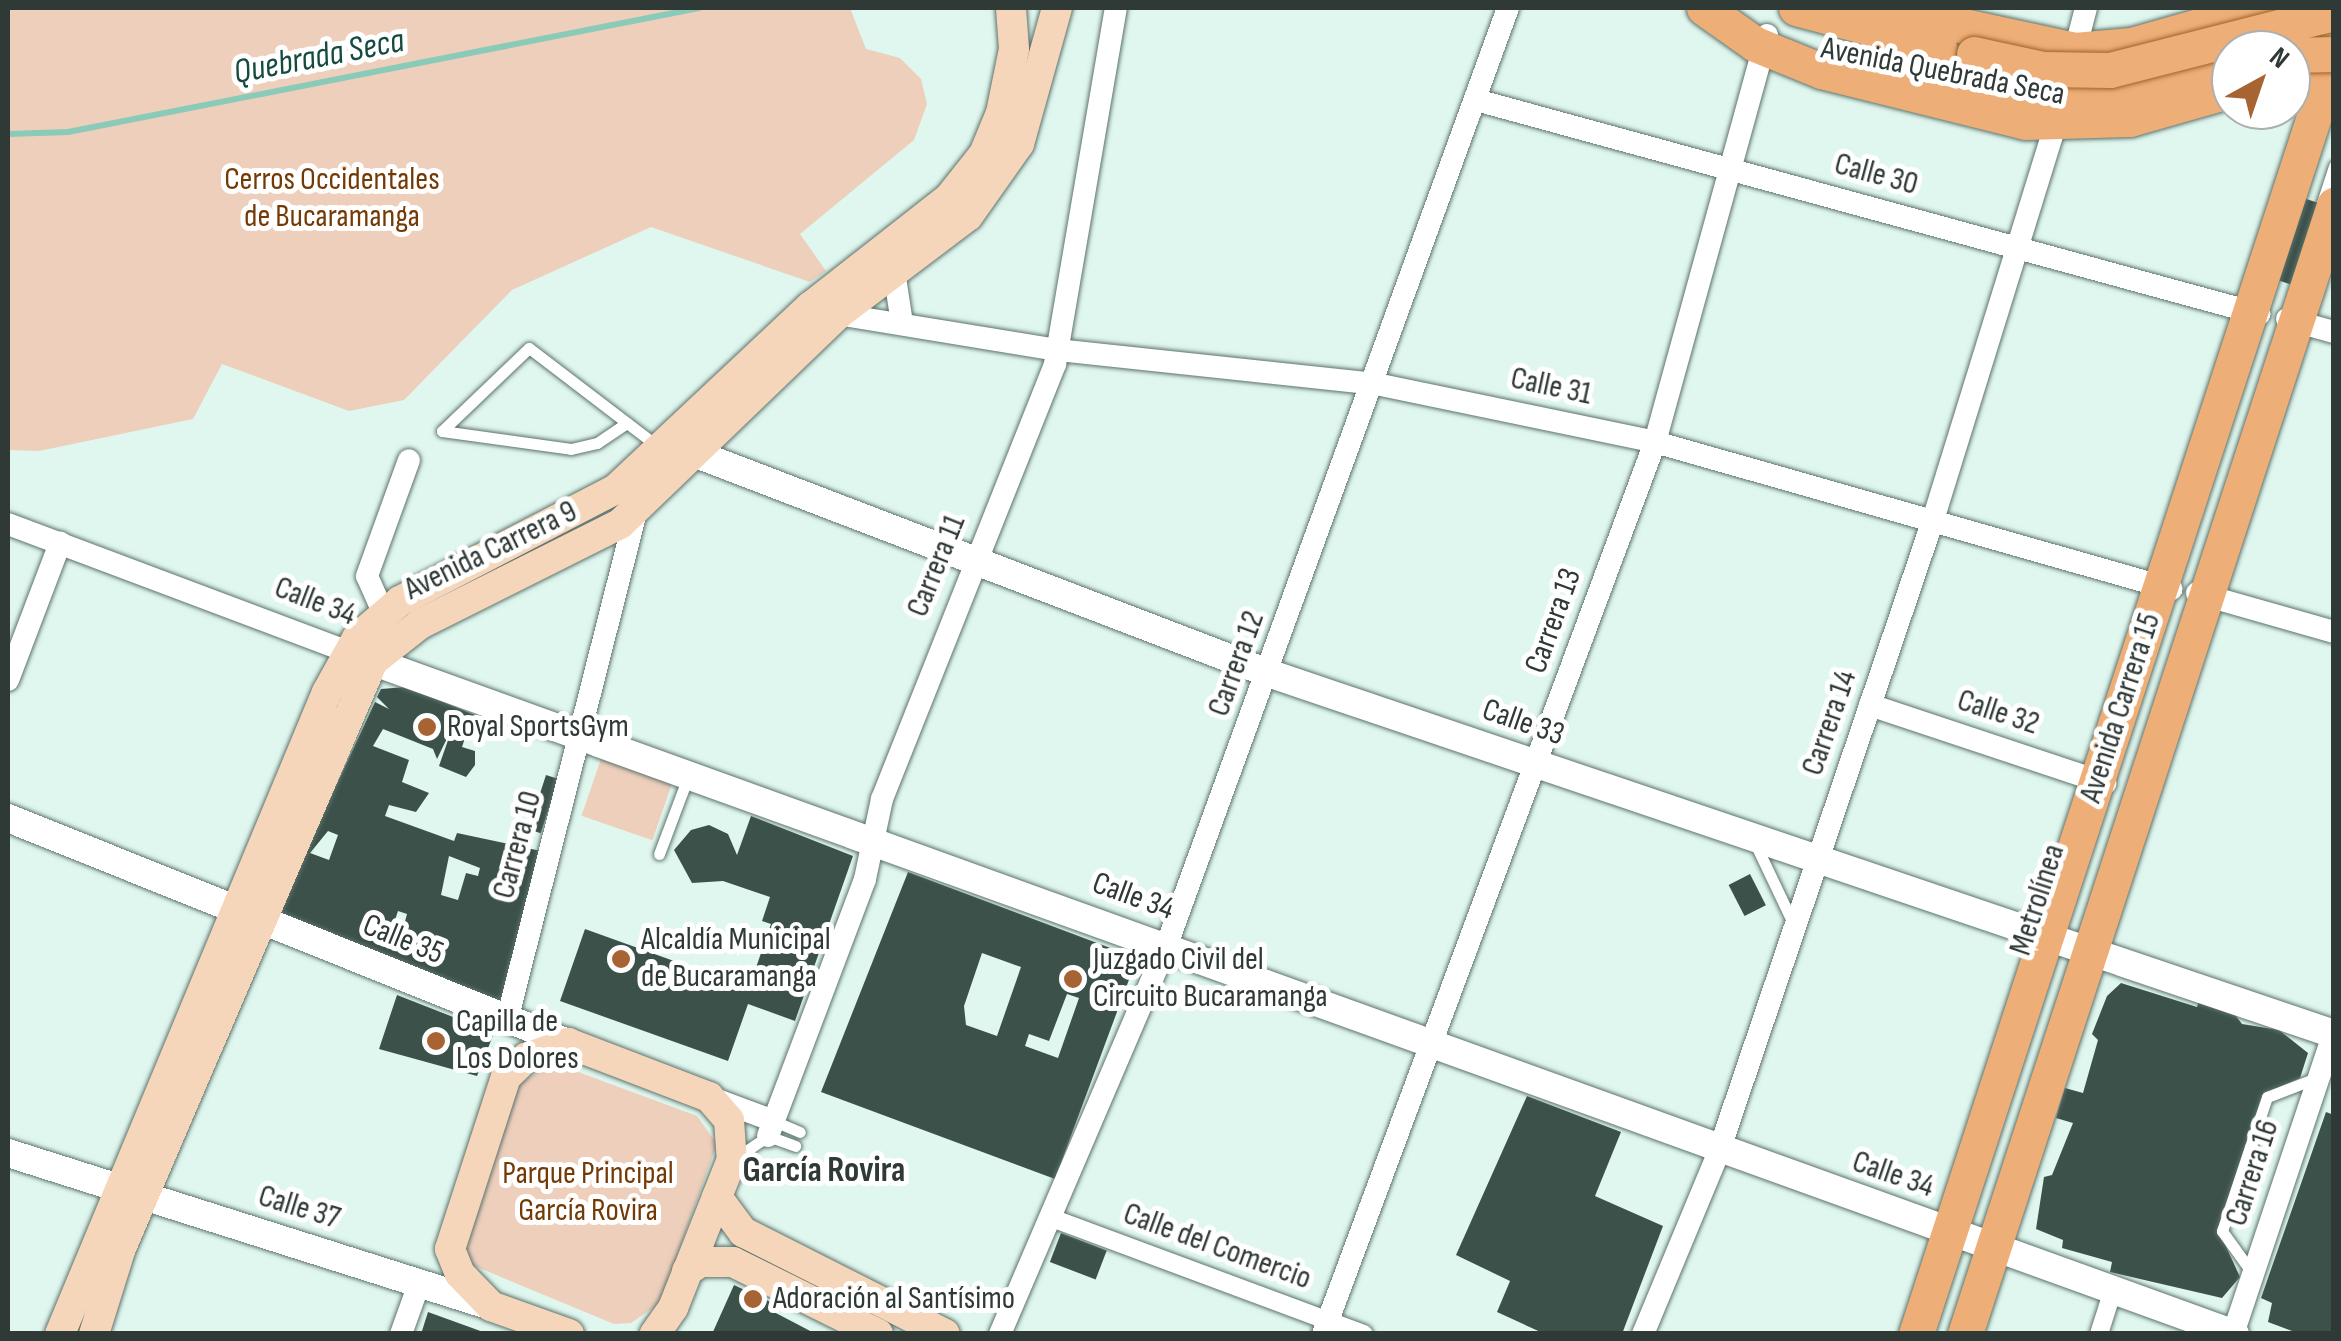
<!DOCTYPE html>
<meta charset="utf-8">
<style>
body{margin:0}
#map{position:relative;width:2341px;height:1341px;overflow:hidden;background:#dff7ef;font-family:"Sofia Sans Condensed",sans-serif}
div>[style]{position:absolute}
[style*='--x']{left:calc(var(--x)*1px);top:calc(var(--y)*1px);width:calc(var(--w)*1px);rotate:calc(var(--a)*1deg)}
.green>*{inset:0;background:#eecfbc;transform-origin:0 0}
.stream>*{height:6px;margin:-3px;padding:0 3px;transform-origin:3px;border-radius:3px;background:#8acab8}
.building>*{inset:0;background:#3d514b;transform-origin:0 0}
.roads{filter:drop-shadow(0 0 2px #5d726c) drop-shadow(0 0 2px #5d726c)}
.service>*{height:11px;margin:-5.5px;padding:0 5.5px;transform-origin:5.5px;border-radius:5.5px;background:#fff}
.pedestrian>*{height:18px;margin:-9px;padding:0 9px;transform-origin:9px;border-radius:9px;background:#fff}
.minor>*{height:22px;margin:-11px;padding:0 11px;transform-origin:11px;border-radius:11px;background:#fff}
.tertiary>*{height:28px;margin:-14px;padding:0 14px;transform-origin:14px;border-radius:14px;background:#fff}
.secondary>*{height:30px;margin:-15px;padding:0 15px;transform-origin:15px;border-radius:15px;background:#f6d6bb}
.primary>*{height:35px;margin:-17.5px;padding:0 17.5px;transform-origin:17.5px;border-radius:17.5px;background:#edae77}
.bridges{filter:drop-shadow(0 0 2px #a36226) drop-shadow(0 0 2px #a36226)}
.primary-bridge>*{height:35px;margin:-17.5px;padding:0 17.5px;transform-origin:17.5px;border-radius:17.5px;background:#edae77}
.dots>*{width:28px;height:28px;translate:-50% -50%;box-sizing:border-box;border:5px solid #fff;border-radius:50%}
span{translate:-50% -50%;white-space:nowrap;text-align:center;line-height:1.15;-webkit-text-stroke:10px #fff;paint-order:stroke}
.street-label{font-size:32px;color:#2f3936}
.park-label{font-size:32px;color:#743a06}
.poi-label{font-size:32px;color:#2f3936}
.left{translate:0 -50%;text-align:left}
.water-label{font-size:35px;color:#154b3e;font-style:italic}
.neighbourhood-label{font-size:35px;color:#2f3936;font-weight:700}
.frame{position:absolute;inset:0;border:10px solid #2f3936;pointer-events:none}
.north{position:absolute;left:2211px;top:30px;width:100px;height:100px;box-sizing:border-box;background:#fff;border:2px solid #acb0af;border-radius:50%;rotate:40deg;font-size:28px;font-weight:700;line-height:40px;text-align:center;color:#2f3936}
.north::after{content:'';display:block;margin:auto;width:35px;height:45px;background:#a76332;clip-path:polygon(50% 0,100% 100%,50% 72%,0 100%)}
</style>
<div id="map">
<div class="green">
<div style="clip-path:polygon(8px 8px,850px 8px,866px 49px,900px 58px,921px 79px,927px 104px,914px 140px,800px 234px,826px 271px,810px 282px,651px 227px,512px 290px,404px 400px,349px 411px,222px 364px,193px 419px,39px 451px,8px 450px)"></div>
<div style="left:601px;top:759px;width:75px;height:60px;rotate:19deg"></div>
<div style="clip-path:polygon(554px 1063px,697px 1116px,717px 1144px,660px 1303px,631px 1323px,614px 1324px,465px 1262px,462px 1232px,512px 1088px)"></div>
</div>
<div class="stream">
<div style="--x:8;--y:134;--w:60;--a:-1.9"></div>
<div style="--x:68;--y:132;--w:643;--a:-11.12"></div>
</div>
<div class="building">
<div style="left:2300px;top:197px;width:22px;height:86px;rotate:18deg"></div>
<div style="clip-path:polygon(evenodd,406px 687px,480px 717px,484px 726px,480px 739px,466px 735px,462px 747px,475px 751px,475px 765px,466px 777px,439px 766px,453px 726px,437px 759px,433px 749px,383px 729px,373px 746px,409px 760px,402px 782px,429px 793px,416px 812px,389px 805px,385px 816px,454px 841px,457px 833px,541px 851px,506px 1007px,275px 917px,375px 702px,389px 709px,377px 697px,381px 689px,406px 687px,328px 831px,338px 835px,329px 860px,310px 853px,328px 831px,406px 687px,449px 856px,480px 868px,478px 876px,466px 873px,458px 900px,441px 895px,449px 856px,406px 687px,398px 911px,407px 914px,400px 940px,389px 938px,398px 911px)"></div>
<div style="left:546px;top:775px;width:13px;height:57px;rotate:18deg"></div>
<div style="clip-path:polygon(751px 816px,853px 856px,795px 1021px,748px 1004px,728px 1061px,560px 1001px,585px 929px,749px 988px,771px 924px,762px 921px,770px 897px,723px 881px,692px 883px,674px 850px,691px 830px,709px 825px,728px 834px,737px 855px)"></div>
<div style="clip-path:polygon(evenodd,908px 872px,1137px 958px,1055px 1179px,821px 1092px,908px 872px,982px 953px,1021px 967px,997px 1036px,966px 1025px,964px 1006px,982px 953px,908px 872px,1067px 994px,1079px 998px,1058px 1058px,1025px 1046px,1029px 1034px,1049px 1041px,1067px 994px)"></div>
<div style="left:1750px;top:874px;width:35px;height:24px;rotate:63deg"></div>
<div style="clip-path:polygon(2121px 983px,2197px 1007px,2200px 997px,2230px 1008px,2242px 1024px,2279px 1030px,2308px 1053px,2300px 1078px,2264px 1094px,2251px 1135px,2266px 1153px,2255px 1181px,2233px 1187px,2218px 1229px,2240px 1277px,2222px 1298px,2110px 1272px,2112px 1262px,2062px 1248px,2063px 1240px,2036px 1229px,2044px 1177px,2052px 1175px,2073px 1123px,2056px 1118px,2065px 1088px,2083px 1093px,2098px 1040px,2092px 1034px,2107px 996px)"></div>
<div style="clip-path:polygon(397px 995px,494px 1033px,477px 1076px,379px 1049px)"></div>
<div style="clip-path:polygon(1527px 1096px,1621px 1132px,1595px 1196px,1663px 1226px,1622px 1334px,1545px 1334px,1497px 1312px,1510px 1281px,1456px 1255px)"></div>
<div style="clip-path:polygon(2326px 1112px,2334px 1115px,2334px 1334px,2300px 1334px,2268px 1322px,2272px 1303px,2261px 1298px)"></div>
<div style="left:1061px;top:1233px;width:49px;height:31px;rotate:21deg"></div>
<div style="clip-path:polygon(734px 1285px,775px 1304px,772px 1311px,816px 1334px,712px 1334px)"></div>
<div style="clip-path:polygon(428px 1312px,486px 1333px,486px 1334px,421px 1334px)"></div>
</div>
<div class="roads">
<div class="service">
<div style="--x:2322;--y:203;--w:39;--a:-72"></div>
<div style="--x:442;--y:431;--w:120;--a:-43.7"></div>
<div style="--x:529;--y:348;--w:160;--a:37.4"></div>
<div style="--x:442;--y:431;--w:130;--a:7.9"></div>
<div style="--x:571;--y:449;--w:27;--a:-13"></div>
<div style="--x:597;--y:443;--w:36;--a:-34"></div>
<div style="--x:1754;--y:841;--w:91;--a:64.6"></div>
<div style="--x:659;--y:854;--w:82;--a:-69.4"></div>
<div style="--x:774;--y:1121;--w:28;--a:23"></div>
<div style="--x:737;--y:1157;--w:37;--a:-34"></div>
<div style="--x:768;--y:1136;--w:29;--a:20"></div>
<div style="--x:2253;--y:1274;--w:53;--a:-125.8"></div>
<div style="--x:2222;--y:1231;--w:89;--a:-71.6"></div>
<div style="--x:2250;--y:1147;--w:53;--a:-71.2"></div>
<div style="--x:2267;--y:1097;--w:56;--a:-21"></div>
</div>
<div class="pedestrian">
<div style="--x:1049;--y:1217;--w:336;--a:20.4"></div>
<div style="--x:2099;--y:1334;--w:46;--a:-72.3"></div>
</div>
<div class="minor">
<div style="--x:2075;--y:50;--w:43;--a:-75.3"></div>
<div style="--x:1476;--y:100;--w:812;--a:15.29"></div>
<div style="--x:894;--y:271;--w:53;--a:81.3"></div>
<div style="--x:831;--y:313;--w:230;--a:9.3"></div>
<div style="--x:1058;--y:350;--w:320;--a:6.1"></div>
<div style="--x:1376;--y:384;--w:285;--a:11.7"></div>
<div style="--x:1655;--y:442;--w:537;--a:15.9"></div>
<div style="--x:2287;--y:319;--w:49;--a:15.5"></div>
<div style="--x:8;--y:524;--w:363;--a:20.6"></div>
<div style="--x:2197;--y:593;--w:142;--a:15.9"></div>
<div style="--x:383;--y:612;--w:39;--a:-114"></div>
<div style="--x:367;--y:576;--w:123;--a:-70.1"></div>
<div style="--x:8;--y:680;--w:147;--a:-69.2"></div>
<div style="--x:1870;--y:705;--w:248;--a:18.4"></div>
<div style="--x:507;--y:1020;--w:524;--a:-75.75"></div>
<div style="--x:712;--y:1098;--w:66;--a:20.4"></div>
<div style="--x:768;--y:1136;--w:275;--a:-69.3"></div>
<div style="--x:865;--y:879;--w:82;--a:-78"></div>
<div style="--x:882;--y:799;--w:468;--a:-68.3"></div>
<div style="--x:1055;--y:364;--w:361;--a:-80.3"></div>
<div style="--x:401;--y:1334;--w:56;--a:-70.3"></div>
<div style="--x:1000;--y:1334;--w:421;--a:-66.8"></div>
<div style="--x:1166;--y:947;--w:999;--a:-69.99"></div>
<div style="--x:1323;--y:1334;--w:952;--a:-69.58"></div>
<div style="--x:1655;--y:442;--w:422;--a:-74.6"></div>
<div style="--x:1643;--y:1334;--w:198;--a:-67.4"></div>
<div style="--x:1719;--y:1151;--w:666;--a:-71.27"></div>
<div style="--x:1933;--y:520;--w:412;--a:-72.8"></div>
<div style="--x:2233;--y:1334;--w:317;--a:-71.5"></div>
</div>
<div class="tertiary">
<div style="--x:699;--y:455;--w:609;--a:20.96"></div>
<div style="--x:1268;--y:673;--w:1125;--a:18.71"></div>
<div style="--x:355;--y:655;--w:1999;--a:19.86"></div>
<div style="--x:8;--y:818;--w:604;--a:21.89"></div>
<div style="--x:8;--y:1153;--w:507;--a:17.58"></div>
</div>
<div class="secondary">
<div style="--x:717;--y:1197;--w:44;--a:53.4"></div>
<div style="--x:743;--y:1232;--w:226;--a:26.8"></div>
<div style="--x:687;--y:1271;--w:17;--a:-33"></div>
<div style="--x:701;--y:1262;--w:32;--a:0"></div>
<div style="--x:733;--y:1262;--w:162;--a:26.4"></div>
<div style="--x:60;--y:1334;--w:695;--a:-67.42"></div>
<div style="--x:327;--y:692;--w:62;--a:-60.9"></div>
<div style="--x:357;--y:638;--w:57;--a:-40.7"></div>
<div style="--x:400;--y:601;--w:243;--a:-27.4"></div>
<div style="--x:616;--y:489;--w:266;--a:-43.2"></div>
<div style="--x:810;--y:307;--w:177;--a:-38.1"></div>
<div style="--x:949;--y:198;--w:56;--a:-51.5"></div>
<div style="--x:984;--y:154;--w:44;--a:-67.5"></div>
<div style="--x:1001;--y:113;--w:65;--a:-78.5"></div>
<div style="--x:1014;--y:49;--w:41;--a:-94.2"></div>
<div style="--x:94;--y:1334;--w:90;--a:-72.6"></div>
<div style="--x:121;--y:1248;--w:639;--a:-66.77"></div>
<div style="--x:373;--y:661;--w:60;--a:-38.2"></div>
<div style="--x:420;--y:624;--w:224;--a:-26.6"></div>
<div style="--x:620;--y:524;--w:301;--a:-43.9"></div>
<div style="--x:837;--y:315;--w:164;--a:-37.1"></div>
<div style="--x:968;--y:216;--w:88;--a:-54.7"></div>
<div style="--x:1019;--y:144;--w:141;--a:-74.4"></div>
<div style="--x:569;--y:1334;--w:83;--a:-160.3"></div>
<div style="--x:491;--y:1306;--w:45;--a:-134.1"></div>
<div style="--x:460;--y:1274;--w:27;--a:-112"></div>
<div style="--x:450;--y:1249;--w:181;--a:-72"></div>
<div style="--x:506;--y:1077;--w:28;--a:-44"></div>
<div style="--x:526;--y:1058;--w:45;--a:-19.7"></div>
<div style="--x:568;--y:1043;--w:151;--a:21"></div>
<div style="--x:709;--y:1097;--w:30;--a:49"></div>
<div style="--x:729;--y:1120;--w:39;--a:86"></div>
<div style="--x:732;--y:1159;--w:160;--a:111.6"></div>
<div style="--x:673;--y:1308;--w:32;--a:125"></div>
</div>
<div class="primary">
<div style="--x:1704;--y:8;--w:62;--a:35.2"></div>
<div style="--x:1755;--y:44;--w:71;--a:22.2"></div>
<div style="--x:1821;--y:71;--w:210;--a:14"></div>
<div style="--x:2025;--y:122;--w:105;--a:-1.6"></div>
<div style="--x:2130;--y:119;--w:105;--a:-16"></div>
<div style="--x:1796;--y:8;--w:148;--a:14.9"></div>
<div style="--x:1881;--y:8;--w:198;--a:12.2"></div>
<div style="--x:2075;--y:50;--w:56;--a:-5.1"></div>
<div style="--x:2131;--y:45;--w:136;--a:-15.8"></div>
<div style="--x:1900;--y:67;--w:130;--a:12.4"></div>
<div style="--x:2027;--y:95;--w:67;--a:4.3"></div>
<div style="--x:2094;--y:100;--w:115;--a:-13.6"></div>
<div style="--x:1916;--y:1334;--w:1316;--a:-71.9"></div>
<div style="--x:1965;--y:1334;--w:1188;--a:-71.9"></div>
</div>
</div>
<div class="bridges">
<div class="primary-bridge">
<div style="--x:1974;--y:54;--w:71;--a:12.3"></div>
<div style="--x:2043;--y:69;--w:67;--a:0.9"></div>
<div style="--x:2110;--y:70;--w:231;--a:-14.3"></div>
<div style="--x:2291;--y:55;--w:43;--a:-1.3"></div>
</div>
</div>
<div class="dots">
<div style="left:427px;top:727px;background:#a76332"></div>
<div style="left:621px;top:959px;background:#a76332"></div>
<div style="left:1073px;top:979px;background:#a76332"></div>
<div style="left:436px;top:1041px;background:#a76332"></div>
<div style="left:753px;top:1299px;background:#a76332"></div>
</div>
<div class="street-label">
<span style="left:1943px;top:72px;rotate:11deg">Avenida Quebrada Seca</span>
<span style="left:1876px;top:175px;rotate:15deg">Calle 30</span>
<span style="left:1551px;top:387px;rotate:12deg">Calle 31</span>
<span style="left:491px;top:551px;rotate:-26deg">Avenida Carrera 9</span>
<span style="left:937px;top:566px;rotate:-68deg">Carrera 11</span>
<span style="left:315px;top:602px;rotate:21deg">Calle 34</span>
<span style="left:1554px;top:621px;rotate:-70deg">Carrera 13</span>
<span style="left:1237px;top:664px;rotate:-70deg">Carrera 12</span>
<span style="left:2121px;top:708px;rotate:-72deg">Avenida Carrera 15</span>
<span style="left:1998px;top:713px;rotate:18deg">Calle 32</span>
<span style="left:1523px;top:723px;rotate:19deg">Calle 33</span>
<span style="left:1830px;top:723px;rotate:-71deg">Carrera 14</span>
<span style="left:518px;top:845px;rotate:-75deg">Carrera 10</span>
<span style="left:1133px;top:897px;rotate:20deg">Calle 34</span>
<span style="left:2038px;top:900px;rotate:-72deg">Metrolínea</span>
<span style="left:403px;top:940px;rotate:22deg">Calle 35</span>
<span style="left:2253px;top:1173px;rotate:-72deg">Carrera 16</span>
<span style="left:1893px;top:1175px;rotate:19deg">Calle 34</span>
<span style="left:299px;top:1208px;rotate:17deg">Calle 37</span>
<span style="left:1217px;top:1247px;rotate:20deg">Calle del Comercio</span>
</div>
<div class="park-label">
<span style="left:332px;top:199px">Cerros Occidentales<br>de Bucaramanga</span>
<span style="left:588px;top:1193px">Parque Principal<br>García Rovira</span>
</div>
<div class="poi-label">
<span class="left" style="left:447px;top:727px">Royal SportsGym</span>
<span class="left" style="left:641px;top:959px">Alcaldía Municipal<br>de Bucaramanga</span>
<span class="left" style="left:1093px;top:979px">Juzgado Civil del<br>Circuito Bucaramanga</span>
<span class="left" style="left:456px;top:1041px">Capilla de<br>Los Dolores</span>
<span class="left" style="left:773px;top:1299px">Adoración al Santísimo</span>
</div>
<div class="water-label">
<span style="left:319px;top:57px;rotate:-11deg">Quebrada Seca</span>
</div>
<div class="neighbourhood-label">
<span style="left:824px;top:1171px">García Rovira</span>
</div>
<div class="frame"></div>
<div class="north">N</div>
</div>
